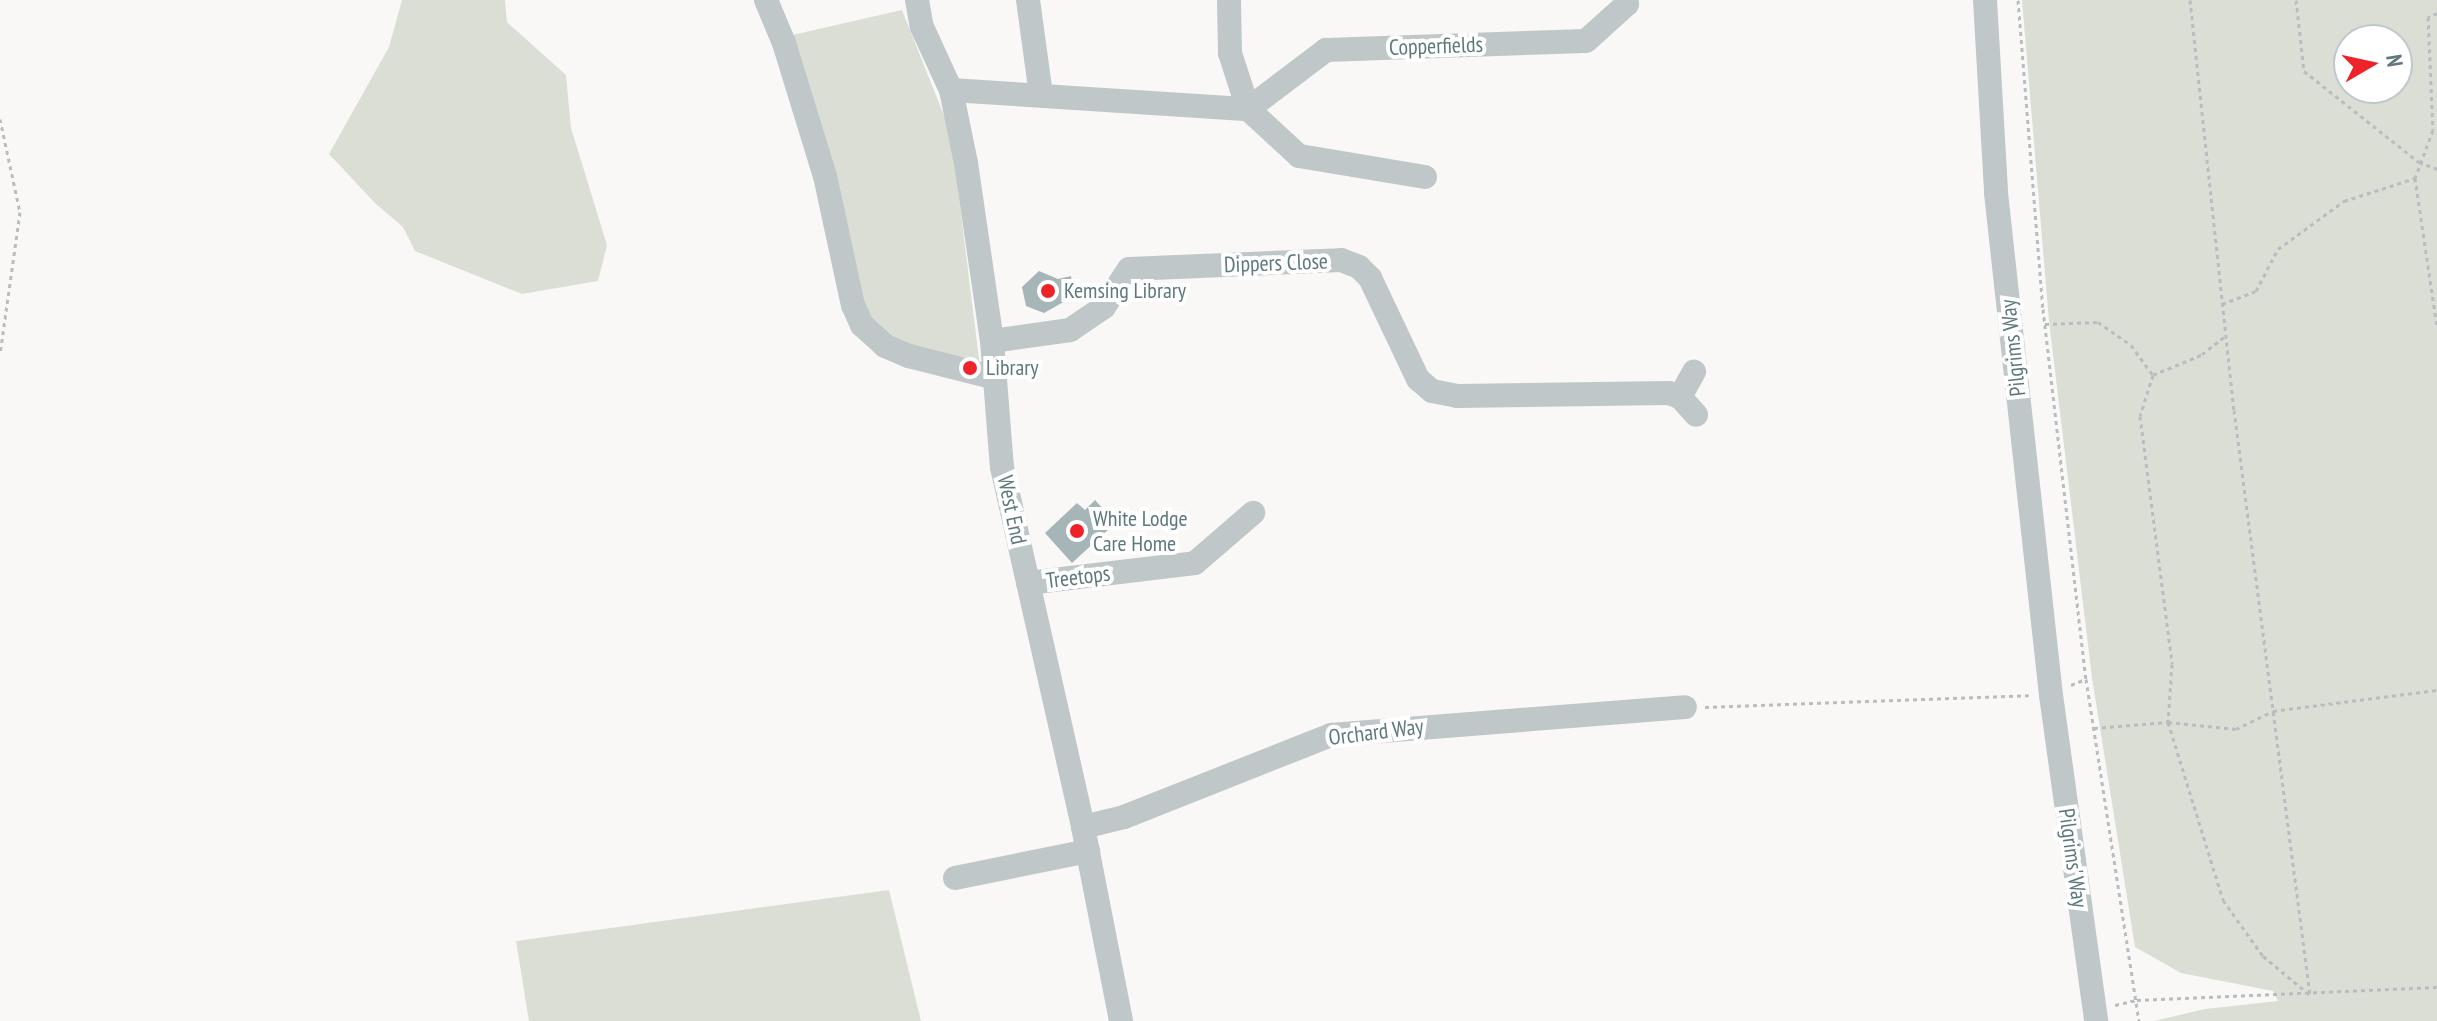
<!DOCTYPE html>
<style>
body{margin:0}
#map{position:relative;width:2437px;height:1021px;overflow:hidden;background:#f9f8f7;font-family:"PT Sans Narrow",sans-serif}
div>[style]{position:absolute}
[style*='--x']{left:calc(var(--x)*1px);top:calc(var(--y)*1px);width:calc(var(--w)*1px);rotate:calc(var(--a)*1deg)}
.green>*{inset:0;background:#dbded5}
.building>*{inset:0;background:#a6b5b7}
.path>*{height:3px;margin-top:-1.5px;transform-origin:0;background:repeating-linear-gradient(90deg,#b8bec0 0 4px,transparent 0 8px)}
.minor>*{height:24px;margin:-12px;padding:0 12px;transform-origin:12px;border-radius:12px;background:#bfc7c9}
.dots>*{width:22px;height:22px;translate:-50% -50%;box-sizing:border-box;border:4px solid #fff;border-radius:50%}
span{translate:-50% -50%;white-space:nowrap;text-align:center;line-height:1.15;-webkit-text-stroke:8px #fff;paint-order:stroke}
.street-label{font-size:22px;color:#5e787d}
.poi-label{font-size:22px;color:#5e787d}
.left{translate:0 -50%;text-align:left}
.north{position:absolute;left:2333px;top:24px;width:80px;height:80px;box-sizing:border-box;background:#fff;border:2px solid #bfc9cb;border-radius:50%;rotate:81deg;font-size:22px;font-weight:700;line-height:32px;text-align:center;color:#5e787d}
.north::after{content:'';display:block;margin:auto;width:28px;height:36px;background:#ee2229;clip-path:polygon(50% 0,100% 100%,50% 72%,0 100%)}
</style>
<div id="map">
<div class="green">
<div style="clip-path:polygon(402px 0,505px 0,507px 22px,566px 75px,571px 128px,607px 245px,598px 281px,522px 294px,415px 251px,403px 227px,375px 203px,329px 154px,389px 47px)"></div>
<div style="clip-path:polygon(evenodd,2022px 0,2437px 0,2437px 1021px,2154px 1021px,2205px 1009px,2278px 1001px,2273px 991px,2181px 973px,2135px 947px,2092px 678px,2049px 321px,2022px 0,2349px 40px,2397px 40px,2397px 88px,2349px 88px,2349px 40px)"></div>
<div style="clip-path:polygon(902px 10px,951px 133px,980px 367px,883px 339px,859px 309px,788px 36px)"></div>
<div style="clip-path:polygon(889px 890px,921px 1021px,529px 1021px,516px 941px)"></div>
</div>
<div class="building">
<div style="clip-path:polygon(1039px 271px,1058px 279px,1071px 276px,1074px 296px,1044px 313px,1026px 306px,1022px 287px)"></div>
<div style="clip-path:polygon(1095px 500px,1107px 513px,1100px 520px,1109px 529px,1072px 563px,1045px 533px,1077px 503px,1085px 510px)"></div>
</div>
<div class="path">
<div style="--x:2018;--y:0;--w:310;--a:85.4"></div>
<div style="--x:2043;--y:309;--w:372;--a:83.4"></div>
<div style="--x:2086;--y:679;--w:346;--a:81.2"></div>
<div style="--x:2190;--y:0;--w:412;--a:83.9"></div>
<div style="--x:2234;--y:410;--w:590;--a:82.6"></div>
<div style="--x:2296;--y:0;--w:71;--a:83.6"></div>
<div style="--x:2304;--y:71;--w:147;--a:38.4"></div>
<div style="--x:2419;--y:162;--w:19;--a:21"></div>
<div style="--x:2437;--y:13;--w:10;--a:156"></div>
<div style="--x:2428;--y:17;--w:113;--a:87.5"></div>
<div style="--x:2433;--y:130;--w:51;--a:110.6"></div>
<div style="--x:2415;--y:178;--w:151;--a:81.6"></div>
<div style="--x:0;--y:119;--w:95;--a:77.9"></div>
<div style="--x:20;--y:212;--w:143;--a:98"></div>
<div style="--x:2222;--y:304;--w:36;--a:-21"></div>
<div style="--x:2256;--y:291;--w:47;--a:-62.4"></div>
<div style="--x:2278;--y:249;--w:82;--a:-36"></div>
<div style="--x:2344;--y:201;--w:75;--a:-17.9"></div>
<div style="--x:2045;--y:324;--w:53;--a:-2.2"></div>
<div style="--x:2098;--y:322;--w:40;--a:34.9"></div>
<div style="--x:2131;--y:345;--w:37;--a:54"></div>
<div style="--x:2224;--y:337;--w:29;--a:142"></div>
<div style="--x:2201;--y:355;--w:52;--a:157.4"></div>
<div style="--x:2153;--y:375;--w:43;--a:107.6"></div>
<div style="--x:2140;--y:416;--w:250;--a:82.6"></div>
<div style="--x:2172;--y:664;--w:58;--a:93.9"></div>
<div style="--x:2168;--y:722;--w:186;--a:72.8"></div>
<div style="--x:2223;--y:900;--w:69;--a:54.5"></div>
<div style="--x:2263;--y:956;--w:61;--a:39.7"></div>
<div style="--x:2071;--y:685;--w:16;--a:-22"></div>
<div style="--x:1705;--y:707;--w:324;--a:-2.1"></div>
<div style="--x:2094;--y:728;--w:74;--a:-4.6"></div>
<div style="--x:2168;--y:722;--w:68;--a:5.9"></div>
<div style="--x:2236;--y:729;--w:41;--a:-25.9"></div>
<div style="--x:2273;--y:711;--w:165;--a:-7.3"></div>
<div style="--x:2115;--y:1005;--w:23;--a:-13"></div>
<div style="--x:2137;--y:1000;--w:300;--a:-2.5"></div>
</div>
<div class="minor">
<div style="--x:766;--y:0;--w:47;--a:67.3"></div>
<div style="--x:784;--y:43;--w:139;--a:72.9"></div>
<div style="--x:825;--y:176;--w:132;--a:77.8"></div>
<div style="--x:853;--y:305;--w:22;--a:66"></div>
<div style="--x:862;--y:325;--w:31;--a:42"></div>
<div style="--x:885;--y:346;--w:26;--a:23"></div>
<div style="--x:909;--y:356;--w:89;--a:14.3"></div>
<div style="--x:917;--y:0;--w:27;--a:80"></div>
<div style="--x:922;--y:27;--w:69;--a:65.3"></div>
<div style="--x:951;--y:90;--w:75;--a:78.4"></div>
<div style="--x:966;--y:163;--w:180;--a:81.7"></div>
<div style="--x:992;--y:341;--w:126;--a:85.5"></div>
<div style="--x:1002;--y:467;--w:369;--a:77.3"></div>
<div style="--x:1083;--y:827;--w:198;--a:78.9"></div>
<div style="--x:1028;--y:0;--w:96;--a:82.2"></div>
<div style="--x:1985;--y:0;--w:193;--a:86.7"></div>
<div style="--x:1996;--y:193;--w:505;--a:83.75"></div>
<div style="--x:2051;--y:695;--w:329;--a:82.1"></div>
<div style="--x:951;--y:90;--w:298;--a:3.7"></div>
<div style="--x:1248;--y:109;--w:59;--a:-107.8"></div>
<div style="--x:1230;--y:53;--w:53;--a:-91.1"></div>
<div style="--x:1425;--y:177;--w:128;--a:-170.5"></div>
<div style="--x:1299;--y:156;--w:69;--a:-137.3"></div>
<div style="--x:1248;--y:109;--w:98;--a:-37.1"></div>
<div style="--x:1326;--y:50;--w:260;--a:-2"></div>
<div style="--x:1586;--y:41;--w:55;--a:-42.1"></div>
<div style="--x:1627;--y:4;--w:4;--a:-104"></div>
<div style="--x:992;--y:341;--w:79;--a:-8"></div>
<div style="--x:1070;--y:330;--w:41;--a:-34.1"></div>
<div style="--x:1104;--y:307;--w:45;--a:-56.7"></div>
<div style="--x:1129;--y:269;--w:212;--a:-2.4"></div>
<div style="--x:1341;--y:260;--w:19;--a:21"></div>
<div style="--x:1359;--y:267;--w:16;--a:45"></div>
<div style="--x:1370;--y:278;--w:112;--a:64.6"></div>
<div style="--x:1418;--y:379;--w:18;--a:41"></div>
<div style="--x:1432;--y:391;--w:25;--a:11"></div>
<div style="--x:1457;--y:396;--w:212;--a:-0.8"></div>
<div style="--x:1669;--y:393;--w:12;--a:20"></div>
<div style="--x:1680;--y:397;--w:24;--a:48"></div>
<div style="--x:1680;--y:397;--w:29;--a:-61"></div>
<div style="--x:1028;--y:583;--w:168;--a:-6.8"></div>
<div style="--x:1195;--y:563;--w:77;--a:-40.8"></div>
<div style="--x:1083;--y:827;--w:42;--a:-13.7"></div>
<div style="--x:1124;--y:817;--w:223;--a:-21.6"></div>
<div style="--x:1331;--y:735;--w:355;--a:-4.5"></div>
<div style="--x:955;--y:878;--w:136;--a:-11.5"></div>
</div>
<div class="dots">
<div style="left:1048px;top:291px;background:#ee2229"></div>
<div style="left:970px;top:368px;background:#ee2229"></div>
<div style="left:1077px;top:531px;background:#ee2229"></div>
</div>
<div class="street-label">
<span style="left:1436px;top:46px;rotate:-2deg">Copperfields</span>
<span style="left:1276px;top:263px;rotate:-2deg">Dippers Close</span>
<span style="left:2013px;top:348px;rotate:-96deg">Pilgrims Way</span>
<span style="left:1012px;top:510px;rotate:78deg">West End</span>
<span style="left:1078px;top:577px;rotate:-7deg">Treetops</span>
<span style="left:1376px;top:732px;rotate:-7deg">Orchard Way</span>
<span style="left:2073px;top:858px;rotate:82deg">Pilgrims' Way</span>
</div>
<div class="poi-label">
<span class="left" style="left:1064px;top:291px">Kemsing Library</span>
<span class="left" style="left:986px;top:368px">Library</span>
<span class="left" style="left:1093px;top:531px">White Lodge<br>Care Home</span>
</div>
<div class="north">N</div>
</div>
